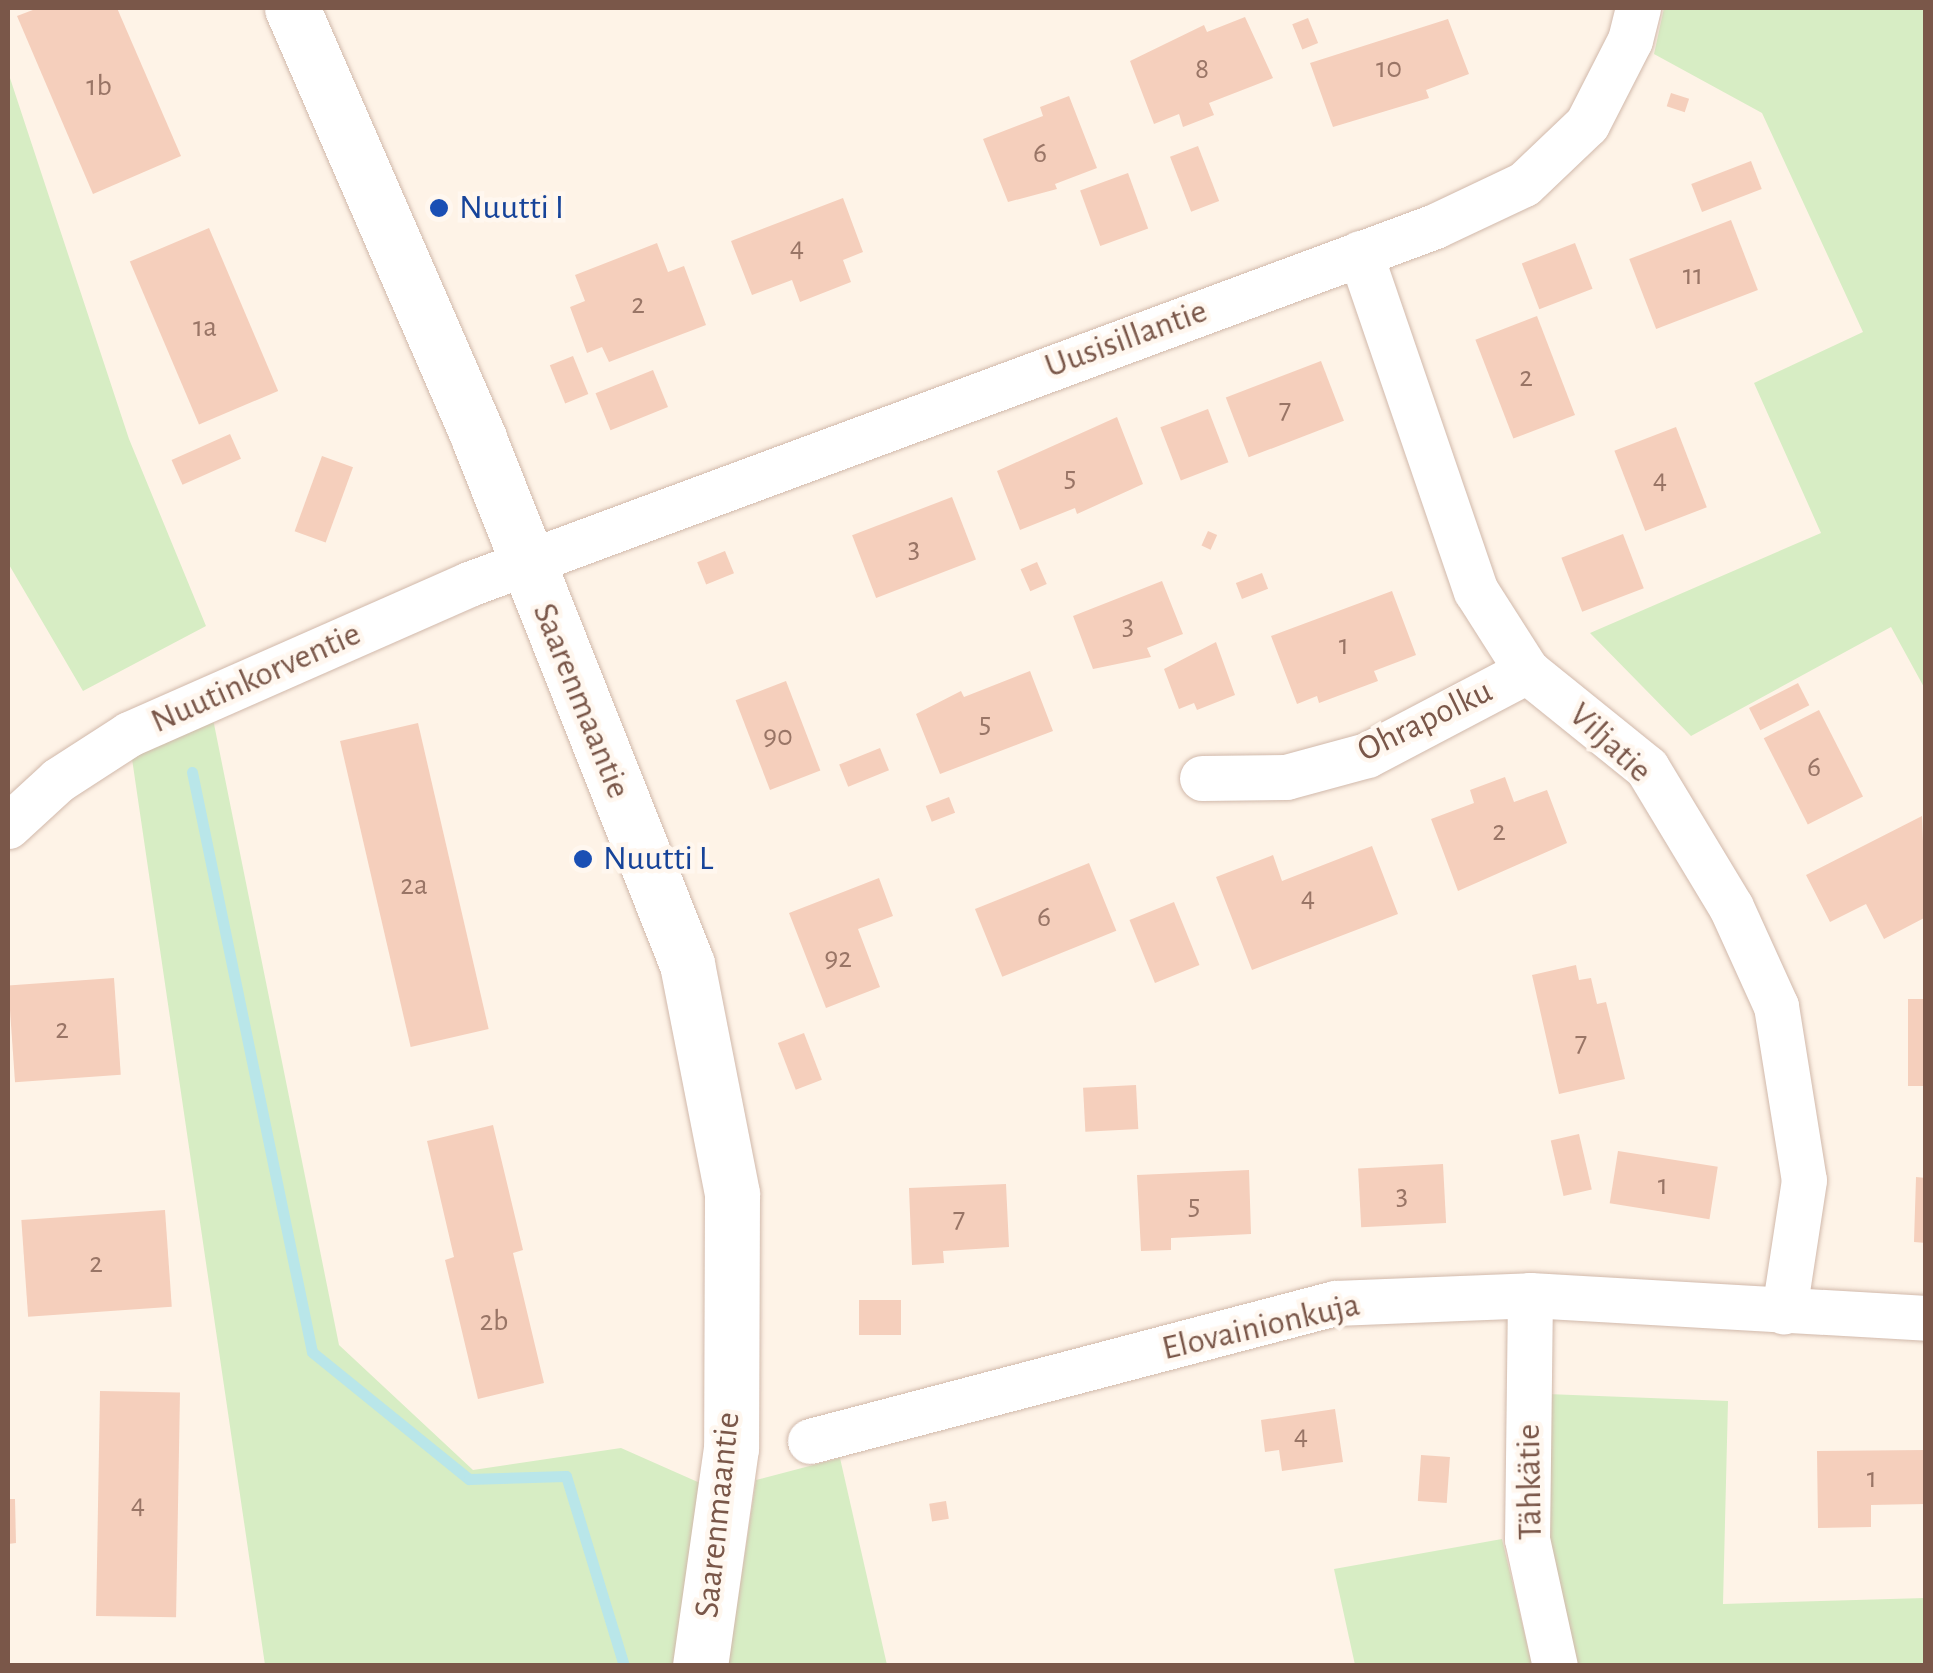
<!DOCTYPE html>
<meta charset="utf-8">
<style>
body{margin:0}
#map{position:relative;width:1933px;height:1673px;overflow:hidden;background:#fef3e7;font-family:"Alegreya Sans",sans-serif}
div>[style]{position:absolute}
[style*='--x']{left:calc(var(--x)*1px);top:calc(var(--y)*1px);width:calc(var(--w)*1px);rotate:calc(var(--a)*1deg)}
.green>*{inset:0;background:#d7edc4}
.stream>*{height:11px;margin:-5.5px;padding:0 5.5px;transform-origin:5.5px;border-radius:5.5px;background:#b9e6e9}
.building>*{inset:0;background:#f5cfbc;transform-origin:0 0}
.roads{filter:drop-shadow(0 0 2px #d1b9ab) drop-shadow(0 0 2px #d1b9ab)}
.minor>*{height:45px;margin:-22.5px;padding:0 22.5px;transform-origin:22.5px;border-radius:22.5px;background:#fff}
.tertiary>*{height:55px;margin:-27.5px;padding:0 27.5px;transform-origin:27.5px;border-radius:27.5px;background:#fff}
.dots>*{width:28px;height:28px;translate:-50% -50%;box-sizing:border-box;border:5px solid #fff7ef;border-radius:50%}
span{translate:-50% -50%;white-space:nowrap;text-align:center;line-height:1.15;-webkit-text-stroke:9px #fff7ef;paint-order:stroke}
.number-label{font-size:30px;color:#997566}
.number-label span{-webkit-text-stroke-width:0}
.transit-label{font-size:35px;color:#164399}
.left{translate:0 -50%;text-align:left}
.street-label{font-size:35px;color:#7a5749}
.frame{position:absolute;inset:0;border:10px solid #7a5749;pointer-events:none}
</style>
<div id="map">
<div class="green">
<div style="clip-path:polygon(1664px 8px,1925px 8px,1925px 689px,1891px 627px,1691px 736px,1590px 633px,1821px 533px,1754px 383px,1863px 332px,1762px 113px,1654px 54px)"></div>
<div style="clip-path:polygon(8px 72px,129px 439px,206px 626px,83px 691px,8px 563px)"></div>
<div style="clip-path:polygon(212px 714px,339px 1345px,473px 1470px,621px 1448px,700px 1483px,675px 1665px,265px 1665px,131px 752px)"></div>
<div style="clip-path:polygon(1547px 1394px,1728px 1401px,1723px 1604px,1925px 1598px,1925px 1665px,1577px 1665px,1544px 1536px)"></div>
<div style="clip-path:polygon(840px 1458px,887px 1665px,728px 1665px,756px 1480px)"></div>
<div style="clip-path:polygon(1502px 1539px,1532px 1665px,1355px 1665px,1334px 1569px)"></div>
</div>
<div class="stream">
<div style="--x:192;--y:772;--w:592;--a:78.31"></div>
<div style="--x:312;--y:1352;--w:202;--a:39"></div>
<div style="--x:469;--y:1479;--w:97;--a:-1.8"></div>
<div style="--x:566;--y:1476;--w:199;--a:73"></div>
</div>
<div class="building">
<div style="clip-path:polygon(38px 8px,117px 8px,181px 156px,93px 194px,17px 16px)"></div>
<div style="clip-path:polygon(1245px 17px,1273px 78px,1209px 103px,1214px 115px,1183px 127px,1179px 114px,1154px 124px,1130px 61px,1204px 25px,1207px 32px)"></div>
<div style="left:1308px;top:18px;width:27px;height:17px;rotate:68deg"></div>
<div style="clip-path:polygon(1448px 19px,1469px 74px,1426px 90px,1429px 98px,1333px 127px,1310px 63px)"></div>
<div style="left:1671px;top:93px;width:19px;height:14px;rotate:18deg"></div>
<div style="clip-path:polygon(1069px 96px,1097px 168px,1055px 184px,1057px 189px,1008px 202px,983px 139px,1043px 116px,1040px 107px)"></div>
<div style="left:1198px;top:146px;width:59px;height:30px;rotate:69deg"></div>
<div style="left:1751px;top:161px;width:30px;height:64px;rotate:69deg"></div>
<div style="left:1128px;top:173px;width:59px;height:51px;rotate:70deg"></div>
<div style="clip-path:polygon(843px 198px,863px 252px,843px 260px,851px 282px,800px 302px,792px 280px,752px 295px,731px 241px)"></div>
<div style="left:1731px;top:220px;width:75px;height:109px;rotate:69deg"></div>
<div style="left:209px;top:228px;width:177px;height:86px;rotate:67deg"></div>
<div style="clip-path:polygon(657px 243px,668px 272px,684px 266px,706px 325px,609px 362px,602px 347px,587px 353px,570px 307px,585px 301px,575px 275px)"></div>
<div style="left:1575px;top:243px;width:49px;height:57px;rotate:69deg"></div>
<div style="left:1537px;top:316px;width:106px;height:66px;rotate:69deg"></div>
<div style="left:573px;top:356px;width:41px;height:25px;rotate:68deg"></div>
<div style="left:1321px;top:361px;width:64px;height:102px;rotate:69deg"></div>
<div style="left:653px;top:370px;width:40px;height:62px;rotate:68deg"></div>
<div style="left:1208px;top:409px;width:57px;height:51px;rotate:69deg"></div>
<div style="clip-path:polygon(1117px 417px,1143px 484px,1077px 514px,1075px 508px,1020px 530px,997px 471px)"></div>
<div style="left:1676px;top:427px;width:86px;height:66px;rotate:69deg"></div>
<div style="left:230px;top:434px;width:27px;height:64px;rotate:66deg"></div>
<div style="left:322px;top:456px;width:33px;height:80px;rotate:20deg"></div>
<div style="left:952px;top:497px;width:67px;height:107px;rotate:69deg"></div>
<div style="left:1208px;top:531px;width:10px;height:16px;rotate:24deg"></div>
<div style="left:1623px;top:534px;width:58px;height:66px;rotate:69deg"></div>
<div style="left:725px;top:551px;width:24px;height:30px;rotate:68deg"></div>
<div style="left:1037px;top:562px;width:24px;height:18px;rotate:66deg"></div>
<div style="left:1262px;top:573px;width:17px;height:28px;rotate:69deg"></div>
<div style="clip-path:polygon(1162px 581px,1183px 634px,1147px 648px,1151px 657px,1093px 669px,1073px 616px)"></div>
<div style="clip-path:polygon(1392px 591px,1416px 655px,1374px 671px,1378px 681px,1319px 703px,1317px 696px,1297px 704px,1271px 636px)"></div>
<div style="clip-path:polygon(1216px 642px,1235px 695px,1197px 710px,1194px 703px,1179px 709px,1164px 669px)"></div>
<div style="clip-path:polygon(1030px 671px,1053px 731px,940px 774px,916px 714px,961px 691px,964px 697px)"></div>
<div style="left:786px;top:681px;width:96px;height:54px;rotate:69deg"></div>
<div style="left:1798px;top:683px;width:25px;height:55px;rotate:63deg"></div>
<div style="left:1819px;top:710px;width:97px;height:62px;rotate:63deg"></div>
<div style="left:418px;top:723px;width:314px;height:80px;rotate:77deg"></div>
<div style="left:880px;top:748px;width:24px;height:44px;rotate:68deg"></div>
<div style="clip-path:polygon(1505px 777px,1514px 802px,1547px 790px,1567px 843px,1458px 891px,1431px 819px,1474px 803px,1470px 790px)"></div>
<div style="left:949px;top:797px;width:17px;height:25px;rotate:69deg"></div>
<div style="clip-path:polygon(1922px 816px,1926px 917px,1884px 939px,1866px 904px,1830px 922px,1806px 875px)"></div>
<div style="clip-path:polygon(1372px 846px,1398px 914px,1252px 970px,1216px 877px,1273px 855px,1282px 881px)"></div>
<div style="left:1089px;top:863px;width:73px;height:123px;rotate:68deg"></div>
<div style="clip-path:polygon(879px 878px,893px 916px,858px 929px,880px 987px,826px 1008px,789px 913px)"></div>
<div style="left:1174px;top:902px;width:68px;height:48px;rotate:68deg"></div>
<div style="clip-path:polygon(1576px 965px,1579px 980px,1591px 978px,1597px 1004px,1606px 1002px,1625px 1079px,1559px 1094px,1532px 975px)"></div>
<div style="left:114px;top:978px;width:97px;height:106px;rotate:86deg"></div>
<div style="left:1908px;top:999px;width:18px;height:87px"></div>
<div style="left:804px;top:1033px;width:50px;height:28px;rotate:69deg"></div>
<div style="left:1136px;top:1085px;width:44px;height:53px;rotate:87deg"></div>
<div style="clip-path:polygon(493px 1125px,523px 1250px,513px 1253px,544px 1383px,478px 1399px,445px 1260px,454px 1257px,427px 1141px)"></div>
<div style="left:1579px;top:1134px;width:57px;height:29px;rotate:77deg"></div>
<div style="left:1618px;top:1151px;width:101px;height:53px;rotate:9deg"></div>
<div style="left:1443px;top:1164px;width:59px;height:85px;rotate:87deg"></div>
<div style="clip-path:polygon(1249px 1170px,1251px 1234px,1171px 1238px,1171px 1250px,1141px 1251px,1137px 1175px)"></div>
<div style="clip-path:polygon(1916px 1177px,1926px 1178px,1926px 1243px,1914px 1242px)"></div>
<div style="clip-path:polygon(1006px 1184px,1009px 1247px,943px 1251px,944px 1263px,912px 1265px,909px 1188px)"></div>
<div style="left:165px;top:1210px;width:97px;height:144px;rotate:86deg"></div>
<div style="left:901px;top:1300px;width:35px;height:42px;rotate:90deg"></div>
<div style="left:100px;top:1391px;width:80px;height:225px;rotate:1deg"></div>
<div style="clip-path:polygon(1335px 1409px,1343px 1462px,1282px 1471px,1279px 1450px,1265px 1452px,1261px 1420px)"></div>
<div style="clip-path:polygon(1926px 1450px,1926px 1504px,1871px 1505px,1871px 1527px,1818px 1528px,1817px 1451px)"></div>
<div style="left:1421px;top:1455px;width:29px;height:46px;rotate:4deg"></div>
<div style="clip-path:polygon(8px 1499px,15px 1499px,16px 1543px,8px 1544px)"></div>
<div style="left:946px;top:1501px;width:18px;height:17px;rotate:81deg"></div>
</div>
<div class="roads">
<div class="minor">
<div style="--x:1360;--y:253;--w:357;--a:71.1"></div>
<div style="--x:1476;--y:591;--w:95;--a:57.5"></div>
<div style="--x:1527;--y:671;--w:154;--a:38.9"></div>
<div style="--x:1647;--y:768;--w:162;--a:58.9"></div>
<div style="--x:1731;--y:907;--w:109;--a:65.6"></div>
<div style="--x:1776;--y:1006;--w:176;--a:80.9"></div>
<div style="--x:1804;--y:1180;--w:133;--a:98.7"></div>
<div style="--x:1202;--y:778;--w:84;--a:-0.7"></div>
<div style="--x:1286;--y:777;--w:84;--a:-15.2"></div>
<div style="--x:1367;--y:755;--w:181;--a:-27.7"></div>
<div style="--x:8;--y:826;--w:68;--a:-42.6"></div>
<div style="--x:58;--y:780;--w:85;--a:-32.9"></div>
<div style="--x:129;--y:734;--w:372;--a:-23.8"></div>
<div style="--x:469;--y:584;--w:1030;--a:-20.33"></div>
<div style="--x:1435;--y:226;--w:98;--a:-25.3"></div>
<div style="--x:1524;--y:184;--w:87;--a:-43.6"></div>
<div style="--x:1587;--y:124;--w:94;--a:-62.9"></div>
<div style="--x:1630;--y:40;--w:33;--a:-76"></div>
<div style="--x:1530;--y:1295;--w:244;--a:90.7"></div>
<div style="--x:1527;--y:1539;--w:130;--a:77.6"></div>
<div style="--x:810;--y:1441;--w:543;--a:-14.73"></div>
<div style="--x:1335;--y:1303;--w:195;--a:-2.3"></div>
<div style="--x:1530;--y:1295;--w:397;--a:3.3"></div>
</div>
<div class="tertiary">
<div style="--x:292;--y:8;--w:470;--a:66.5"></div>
<div style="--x:479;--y:439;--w:565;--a:68.39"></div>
<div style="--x:687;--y:964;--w:234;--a:78.9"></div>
<div style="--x:732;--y:1194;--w:254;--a:90.2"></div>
<div style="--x:731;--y:1448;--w:220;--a:98.1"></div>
</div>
</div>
<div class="dots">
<div style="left:439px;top:208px;background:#1a4fb4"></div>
<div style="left:583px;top:859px;background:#1a4fb4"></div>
</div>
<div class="number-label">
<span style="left:1389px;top:68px">10</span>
<span style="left:1202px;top:69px">8</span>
<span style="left:99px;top:86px">1b</span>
<span style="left:1040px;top:153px">6</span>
<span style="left:797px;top:247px">4</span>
<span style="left:1693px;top:275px">11</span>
<span style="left:638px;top:304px">2</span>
<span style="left:205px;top:327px">1a</span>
<span style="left:1526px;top:377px">2</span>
<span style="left:1285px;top:409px">7</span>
<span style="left:1070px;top:477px">5</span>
<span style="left:1660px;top:479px">4</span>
<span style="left:914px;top:548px">3</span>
<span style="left:1128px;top:625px">3</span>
<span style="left:1344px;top:645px">1</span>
<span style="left:985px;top:723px">5</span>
<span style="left:778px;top:736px">90</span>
<span style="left:1814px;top:767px">6</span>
<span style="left:1499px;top:831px">2</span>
<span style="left:414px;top:885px">2a</span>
<span style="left:1308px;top:897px">4</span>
<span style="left:1044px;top:917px">6</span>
<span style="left:838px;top:958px">92</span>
<span style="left:62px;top:1029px">2</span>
<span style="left:1581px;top:1042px">7</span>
<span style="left:1663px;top:1185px">1</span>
<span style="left:1402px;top:1195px">3</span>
<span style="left:1194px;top:1205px">5</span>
<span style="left:959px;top:1218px">7</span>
<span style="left:96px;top:1263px">2</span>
<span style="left:494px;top:1321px">2b</span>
<span style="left:1301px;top:1435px">4</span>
<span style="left:1872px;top:1478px">1</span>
<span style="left:138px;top:1504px">4</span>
</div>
<div class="transit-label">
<span class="left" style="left:459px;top:208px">Nuutti I</span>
<span class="left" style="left:603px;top:859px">Nuutti L</span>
</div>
<div class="street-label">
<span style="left:1126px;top:339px;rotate:-20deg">Uusisillantie</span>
<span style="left:256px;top:678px;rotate:-24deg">Nuutinkorventie</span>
<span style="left:581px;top:701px;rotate:68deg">Saarenmaantie</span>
<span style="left:1425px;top:721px;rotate:-26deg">Ohrapolku</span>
<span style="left:1610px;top:743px;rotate:43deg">Viljatie</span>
<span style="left:1261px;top:1327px;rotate:-13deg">Elovainionkuja</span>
<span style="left:1530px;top:1482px;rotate:-91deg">Tähkätie</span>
<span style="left:718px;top:1515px;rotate:-84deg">Saarenmaantie</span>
</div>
<div class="frame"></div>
</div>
